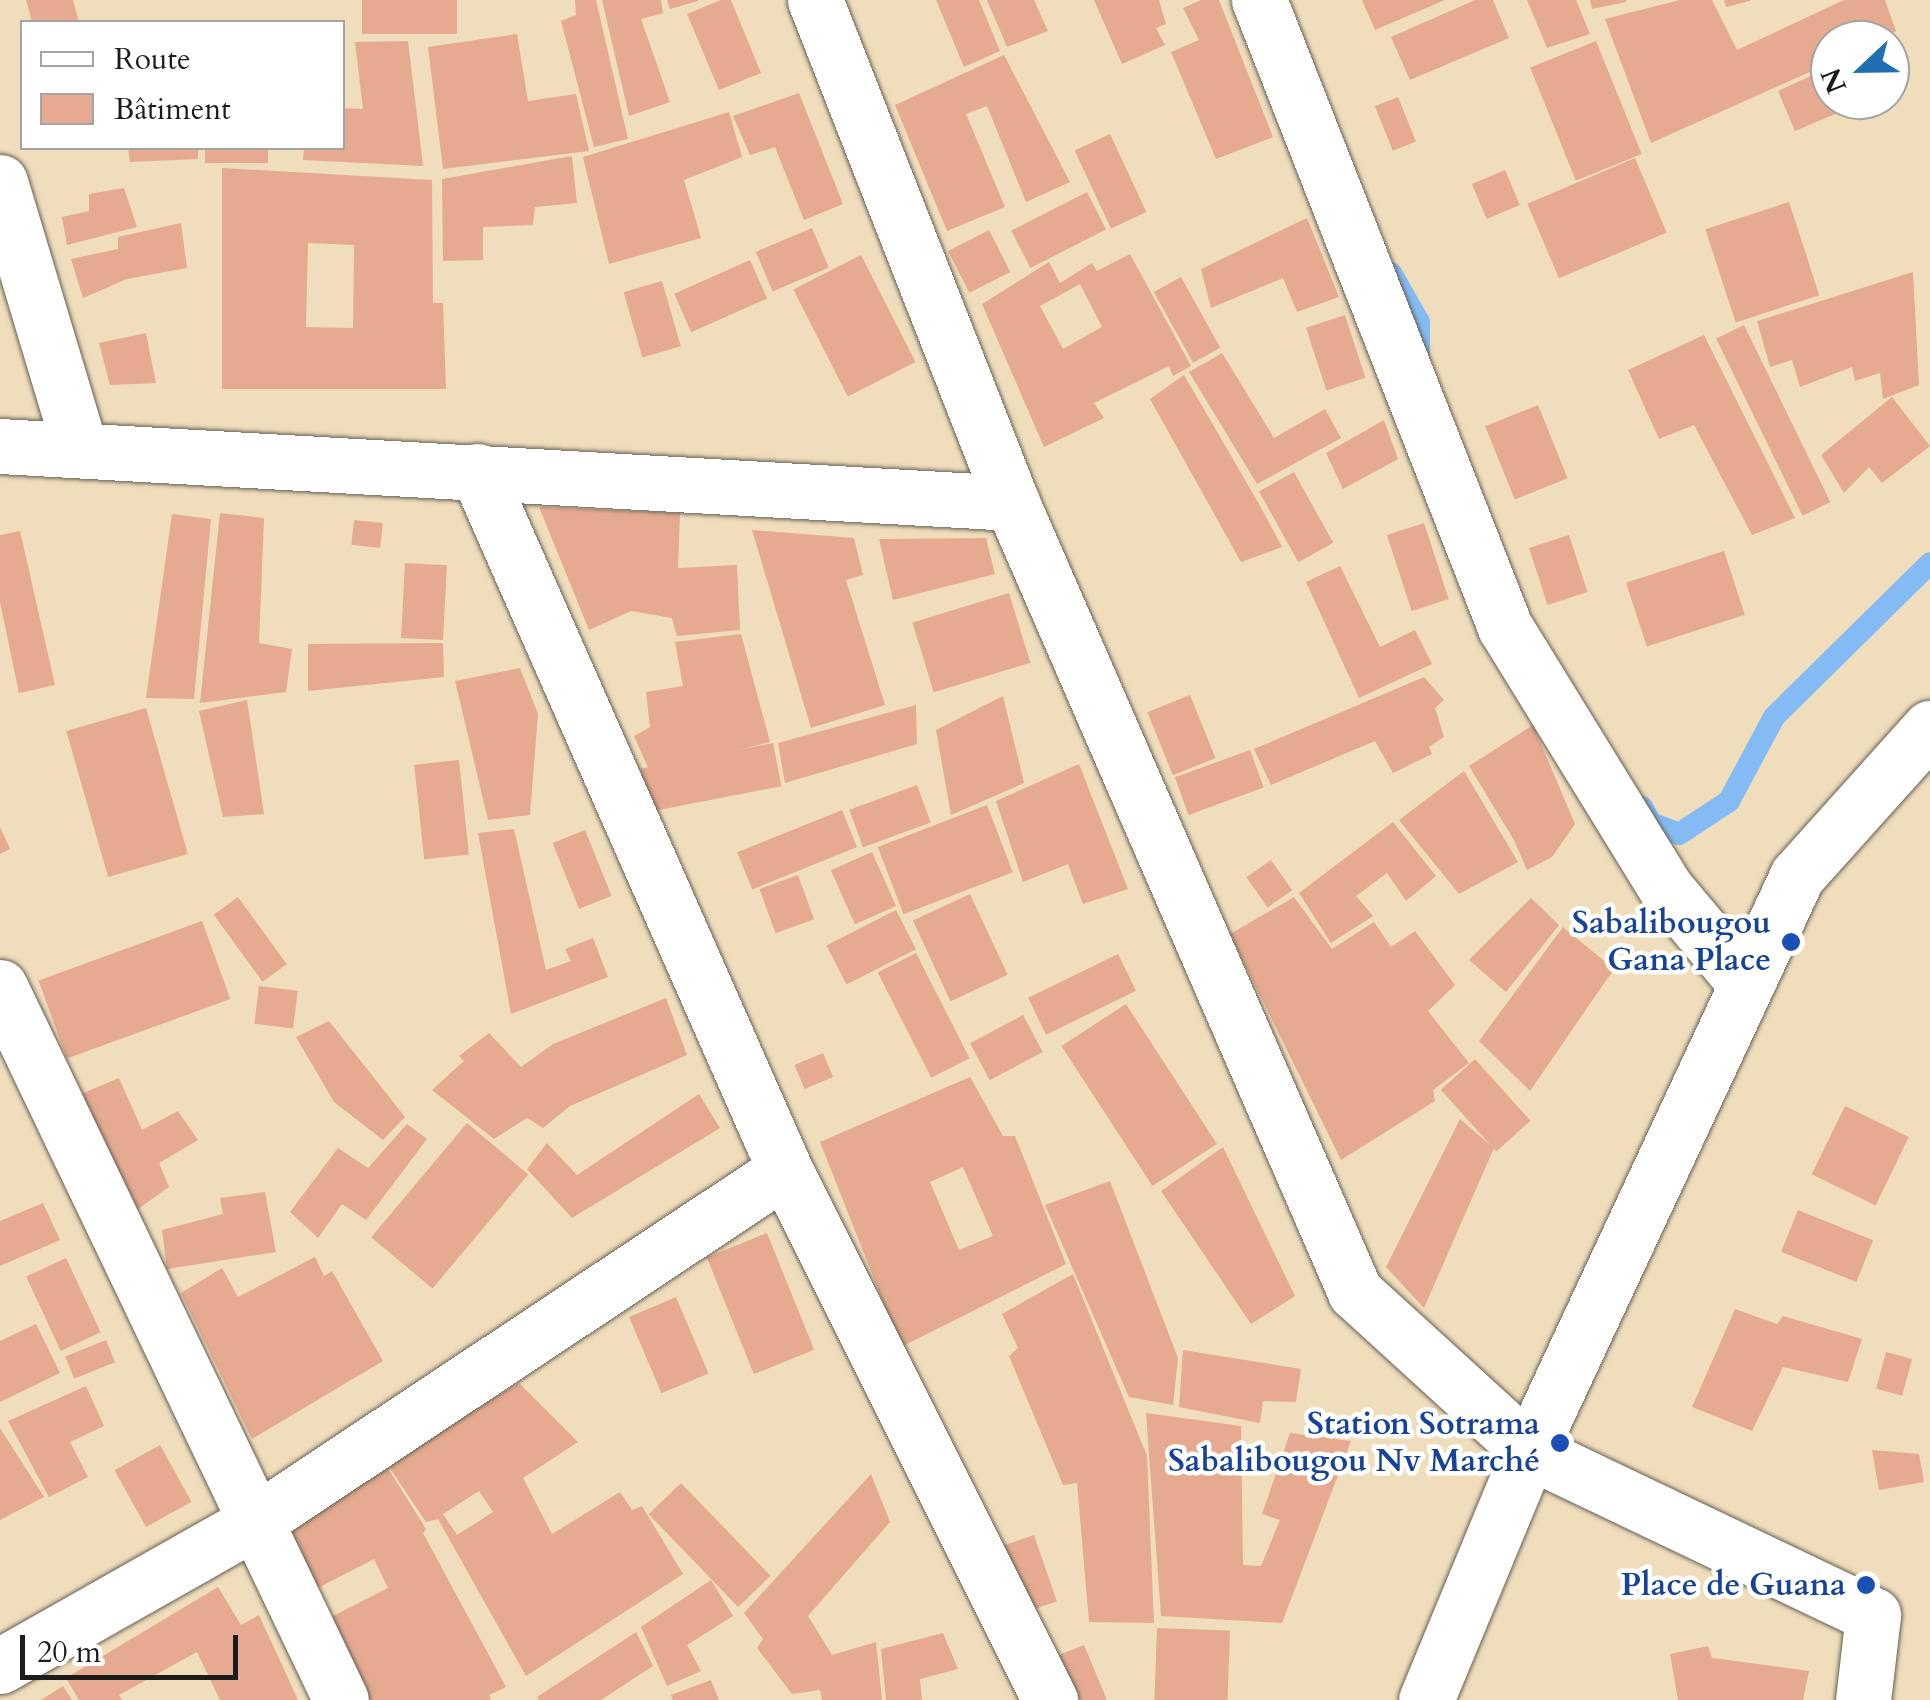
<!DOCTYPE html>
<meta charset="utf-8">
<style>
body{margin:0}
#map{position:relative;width:1930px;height:1700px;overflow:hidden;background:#f0ddbc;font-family:Cardo,serif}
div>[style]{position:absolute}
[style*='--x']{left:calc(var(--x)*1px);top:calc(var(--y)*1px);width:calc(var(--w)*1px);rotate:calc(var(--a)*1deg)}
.stream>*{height:22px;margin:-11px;padding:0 11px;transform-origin:11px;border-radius:11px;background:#84bbf4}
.building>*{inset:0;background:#e6aa91;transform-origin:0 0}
.roads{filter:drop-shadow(0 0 2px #666054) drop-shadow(0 0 2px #666054)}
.minor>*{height:55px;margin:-27.5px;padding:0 27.5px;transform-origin:27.5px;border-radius:27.5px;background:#fff}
.major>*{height:55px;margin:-27.5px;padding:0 27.5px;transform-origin:27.5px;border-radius:27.5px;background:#fff}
.dots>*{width:28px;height:28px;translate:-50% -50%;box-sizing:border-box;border:5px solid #fff;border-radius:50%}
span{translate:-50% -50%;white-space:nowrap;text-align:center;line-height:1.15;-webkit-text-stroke:9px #fff;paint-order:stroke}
.transit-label{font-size:32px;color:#164399;font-weight:700}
.right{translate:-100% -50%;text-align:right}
.legend{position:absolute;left:20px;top:20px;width:325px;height:130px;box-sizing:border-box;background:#fff;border:2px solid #a4a4a4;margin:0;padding:12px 18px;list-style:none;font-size:30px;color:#1c1c1c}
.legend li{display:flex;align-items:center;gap:20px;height:50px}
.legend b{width:50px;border:2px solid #a4a4a4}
.north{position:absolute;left:1810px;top:20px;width:100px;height:100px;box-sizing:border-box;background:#fff;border:2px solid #a4a4a4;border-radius:50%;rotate:248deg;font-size:28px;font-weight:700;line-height:40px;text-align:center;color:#1c1c1c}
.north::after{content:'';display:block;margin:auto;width:35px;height:45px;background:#1f6fb2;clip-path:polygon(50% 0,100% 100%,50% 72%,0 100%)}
.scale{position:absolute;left:20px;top:1635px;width:218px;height:45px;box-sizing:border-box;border:5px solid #1c1c1c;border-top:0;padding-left:12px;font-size:30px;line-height:35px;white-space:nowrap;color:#1c1c1c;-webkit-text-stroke:8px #fff;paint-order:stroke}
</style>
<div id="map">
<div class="stream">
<div style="--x:1391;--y:273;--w:56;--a:60.3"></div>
<div style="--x:1419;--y:322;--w:42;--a:90"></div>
<div style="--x:1642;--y:807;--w:18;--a:61"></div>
<div style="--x:1651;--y:823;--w:30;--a:21"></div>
<div style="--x:1679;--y:834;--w:60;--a:-33.4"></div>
<div style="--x:1729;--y:801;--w:95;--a:-61.8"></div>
<div style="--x:1774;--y:717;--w:219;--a:-44.6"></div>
</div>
<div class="building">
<div style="clip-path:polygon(26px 0,73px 0,79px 22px,32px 22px)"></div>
<div style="left:362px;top:0;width:95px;height:34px"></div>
<div style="clip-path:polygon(575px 0,596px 0,628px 139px,594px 147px,561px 21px,576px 15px)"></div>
<div style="clip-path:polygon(602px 0,661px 0,663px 13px,641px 19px,670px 102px,629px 116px)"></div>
<div style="clip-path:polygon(667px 0,698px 0,698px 1px,670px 9px)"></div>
<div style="clip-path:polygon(721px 0,731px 0,761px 73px,719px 90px,687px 14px)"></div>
<div style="clip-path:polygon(936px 0,979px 0,1000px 51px,964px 67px)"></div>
<div style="clip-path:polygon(987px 0,1034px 0,1048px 31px,1007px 47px)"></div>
<div style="clip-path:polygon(1094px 0,1159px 0,1166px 24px,1156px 28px,1165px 45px,1122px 64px)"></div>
<div style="clip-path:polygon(1201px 0,1219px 0,1273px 137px,1216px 159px,1171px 52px,1199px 40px,1183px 8px)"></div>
<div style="clip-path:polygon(1362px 0,1445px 0,1375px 30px)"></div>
<div style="clip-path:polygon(1475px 0,1493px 0,1509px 38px,1410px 80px,1391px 37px)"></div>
<div style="clip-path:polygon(1527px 0,1576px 0,1590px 34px,1547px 48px)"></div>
<div style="clip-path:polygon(1590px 0,1626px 0,1626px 2px,1592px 9px)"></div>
<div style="clip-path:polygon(1680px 0,1712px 0,1737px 50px,1844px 0,1885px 0,1896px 31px,1878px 40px,1830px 40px,1830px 63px,1651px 143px,1605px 19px)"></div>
<div style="clip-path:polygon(1724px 0,1750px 0,1750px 1px,1726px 7px)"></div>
<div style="clip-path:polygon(517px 34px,528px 101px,576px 94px,589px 151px,443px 169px,428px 47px)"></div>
<div style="clip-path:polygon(408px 41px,423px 166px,303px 160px,304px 148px,342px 148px,342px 108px,363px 109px,355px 42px)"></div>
<div style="left:1596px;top:41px;width:122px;height:71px;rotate:68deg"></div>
<div style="clip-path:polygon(1004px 55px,1070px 182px,1026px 202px,987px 106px,966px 114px,1005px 207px,947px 231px,895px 105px)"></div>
<div style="clip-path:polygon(1830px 67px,1830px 100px,1851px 100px,1854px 106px,1795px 131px,1778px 91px)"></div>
<div style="clip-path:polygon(799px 93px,843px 204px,804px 220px,775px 147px,750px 155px,733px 116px)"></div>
<div style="left:1398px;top:97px;width:48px;height:25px;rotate:68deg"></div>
<div style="clip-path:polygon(729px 112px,742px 157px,684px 180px,701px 238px,609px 264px,583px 157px)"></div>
<div style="left:1110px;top:134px;width:86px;height:39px;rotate:65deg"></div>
<div style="clip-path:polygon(128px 148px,198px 148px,198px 159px,130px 162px)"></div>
<div style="left:205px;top:148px;width:63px;height:15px"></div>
<div style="clip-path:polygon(572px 156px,577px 203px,535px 207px,533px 225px,483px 227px,483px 260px,443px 261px,442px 179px)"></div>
<div style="left:1635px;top:158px;width:81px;height:117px;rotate:67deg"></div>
<div style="clip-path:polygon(evenodd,222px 168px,432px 180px,433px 303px,443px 303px,446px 389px,222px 389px,222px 168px,308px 243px,354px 245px,353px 328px,306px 327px,308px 243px)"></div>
<div style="left:1505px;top:170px;width:38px;height:36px;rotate:67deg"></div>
<div style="clip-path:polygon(124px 188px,137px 227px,67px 245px,62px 217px,89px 211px,89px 194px)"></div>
<div style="left:1087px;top:192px;width:42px;height:85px;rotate:63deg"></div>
<div style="left:1789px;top:202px;width:98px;height:88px;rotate:72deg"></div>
<div style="clip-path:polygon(1307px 218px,1339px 297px,1297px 312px,1283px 278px,1211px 308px,1201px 269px)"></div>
<div style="clip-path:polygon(181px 223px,187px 268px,127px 279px,83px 298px,71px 259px,118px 249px,118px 237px)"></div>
<div style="left:812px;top:228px;width:43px;height:61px;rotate:67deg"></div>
<div style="left:989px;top:230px;width:47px;height:46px;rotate:63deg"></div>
<div style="clip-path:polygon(evenodd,1130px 254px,1191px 366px,1173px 376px,1169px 366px,1094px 403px,1104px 418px,1044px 447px,982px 304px,1049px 262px,1060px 283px,1092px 263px,1097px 271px,1130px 254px,1080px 284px,1102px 327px,1063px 349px,1040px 306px,1080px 284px)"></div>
<div style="left:861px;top:255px;width:120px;height:76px;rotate:63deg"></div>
<div style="left:750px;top:260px;width:42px;height:83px;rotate:66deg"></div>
<div style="clip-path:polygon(1913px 272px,1919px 385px,1883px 399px,1880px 373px,1855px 381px,1852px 367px,1800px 387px,1792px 360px,1770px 367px,1757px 321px)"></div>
<div style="left:1181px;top:277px;width:81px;height:31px;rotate:61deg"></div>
<div style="left:662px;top:281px;width:68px;height:40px;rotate:74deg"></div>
<div style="left:1345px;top:315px;width:66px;height:41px;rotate:72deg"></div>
<div style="left:1744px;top:325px;width:197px;height:31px;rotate:64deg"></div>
<div style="clip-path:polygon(146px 333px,156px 383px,110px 385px,99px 343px)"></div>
<div style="clip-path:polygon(1704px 335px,1795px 518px,1752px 535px,1694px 425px,1659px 439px,1628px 370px)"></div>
<div style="clip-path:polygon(1222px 353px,1274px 438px,1325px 409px,1341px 438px,1257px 484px,1189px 372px)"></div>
<div style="clip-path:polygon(1184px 375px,1259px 504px,1282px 547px,1241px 562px,1150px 399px)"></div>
<div style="clip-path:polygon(1892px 397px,1930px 446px,1882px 483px,1869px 467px,1844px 493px,1821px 455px)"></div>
<div style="left:1538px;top:405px;width:79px;height:57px;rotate:68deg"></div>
<div style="clip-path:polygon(1384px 420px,1398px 459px,1343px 489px,1326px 453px)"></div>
<div style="left:1294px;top:472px;width:81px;height:40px;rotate:61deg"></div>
<div style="clip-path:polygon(539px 507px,680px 513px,678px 568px,737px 565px,740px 630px,677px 636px,672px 618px,631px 611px,589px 630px)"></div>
<div style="clip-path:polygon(220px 513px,264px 518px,259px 643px,292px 649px,286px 692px,200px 703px)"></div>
<div style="clip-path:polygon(172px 514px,211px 519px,194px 699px,146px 698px)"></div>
<div style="left:354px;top:520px;width:29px;height:25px;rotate:6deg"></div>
<div style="left:1424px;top:523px;width:80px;height:39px;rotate:72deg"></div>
<div style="clip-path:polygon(752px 530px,854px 538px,863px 575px,846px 580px,885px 705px,811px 728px)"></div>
<div style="clip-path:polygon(20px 531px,55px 685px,19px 693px,0 602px,0 535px)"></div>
<div style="left:1569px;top:535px;width:60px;height:42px;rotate:72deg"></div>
<div style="clip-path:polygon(986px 538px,995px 574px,893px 600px,879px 539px)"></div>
<div style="left:1724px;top:551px;width:67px;height:103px;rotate:72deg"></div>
<div style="left:405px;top:563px;width:42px;height:75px;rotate:3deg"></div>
<div style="clip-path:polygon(1340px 566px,1380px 647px,1415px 630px,1432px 664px,1359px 698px,1306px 582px)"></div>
<div style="left:1009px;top:593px;width:73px;height:101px;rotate:73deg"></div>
<div style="clip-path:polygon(741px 634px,770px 742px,650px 772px,634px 736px,650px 727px,646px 692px,683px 686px,675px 642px)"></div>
<div style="clip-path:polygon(443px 643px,444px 677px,308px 691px,308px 644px)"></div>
<div style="clip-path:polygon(520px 668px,538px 714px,530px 815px,488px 820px,455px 681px)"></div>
<div style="clip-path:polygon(1424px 677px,1444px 700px,1435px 708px,1444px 737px,1429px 747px,1432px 754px,1393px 773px,1375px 741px,1271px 785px,1254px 749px)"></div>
<div style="left:1190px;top:695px;width:68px;height:46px;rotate:68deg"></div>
<div style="clip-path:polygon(1003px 696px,1024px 783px,951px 815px,936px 730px)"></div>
<div style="clip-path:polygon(247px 700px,264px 814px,223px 817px,199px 711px)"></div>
<div style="clip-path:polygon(916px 705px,917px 744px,785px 783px,778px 743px)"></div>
<div style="left:146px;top:708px;width:152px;height:83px;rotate:74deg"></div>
<div style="clip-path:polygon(1533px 725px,1575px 824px,1552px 857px,1527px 870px,1514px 840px,1469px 766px)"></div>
<div style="left:773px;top:743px;width:44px;height:135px;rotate:79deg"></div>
<div style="left:1250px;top:750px;width:40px;height:80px;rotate:70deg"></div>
<div style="left:459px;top:760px;width:95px;height:45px;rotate:84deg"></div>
<div style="clip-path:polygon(1079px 764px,1128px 889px,1083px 904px,1068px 864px,1023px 882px,996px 801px)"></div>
<div style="clip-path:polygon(1464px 771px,1518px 862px,1459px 894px,1399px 820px)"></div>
<div style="left:917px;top:785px;width:40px;height:72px;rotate:70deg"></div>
<div style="left:987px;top:805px;width:72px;height:117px;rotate:69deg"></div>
<div style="left:842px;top:810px;width:40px;height:113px;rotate:68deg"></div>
<div style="clip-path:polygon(1393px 822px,1436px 876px,1406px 901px,1387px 873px,1356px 896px,1373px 916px,1331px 943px,1299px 893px)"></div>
<div style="clip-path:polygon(0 827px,10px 849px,0 854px)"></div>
<div style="clip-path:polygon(514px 829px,546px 970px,571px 961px,565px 949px,593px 938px,608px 977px,511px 1014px,478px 833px)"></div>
<div style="left:585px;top:830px;width:71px;height:35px;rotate:68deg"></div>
<div style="left:872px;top:852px;width:59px;height:45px;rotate:66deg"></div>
<div style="left:1271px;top:860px;width:37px;height:30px;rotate:55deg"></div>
<div style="left:798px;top:875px;width:47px;height:41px;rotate:70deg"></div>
<div style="left:970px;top:894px;width:89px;height:63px;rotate:65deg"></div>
<div style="left:238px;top:897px;width:83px;height:30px;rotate:54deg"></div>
<div style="clip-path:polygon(1294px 897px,1332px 949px,1374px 922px,1391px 947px,1415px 931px,1455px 985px,1428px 1011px,1469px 1063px,1433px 1090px,1435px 1101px,1341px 1160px,1230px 934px)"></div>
<div style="clip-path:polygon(1531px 898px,1559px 925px,1506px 992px,1469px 960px)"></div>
<div style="left:896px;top:910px;width:44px;height:78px;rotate:63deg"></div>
<div style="left:202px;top:921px;width:83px;height:174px;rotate:70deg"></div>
<div style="clip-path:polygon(1563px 927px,1614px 969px,1530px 1091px,1479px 1041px)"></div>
<div style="left:916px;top:953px;width:118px;height:43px;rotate:63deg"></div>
<div style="left:1118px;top:954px;width:41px;height:100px;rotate:64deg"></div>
<div style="left:259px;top:986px;width:39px;height:38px;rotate:7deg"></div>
<div style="clip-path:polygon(666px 998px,687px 1055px,570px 1106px,543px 1128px,527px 1118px,494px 1139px,432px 1090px,464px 1061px,459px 1056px,489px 1033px,521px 1067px,553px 1044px)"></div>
<div style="left:1126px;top:1004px;width:167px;height:77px;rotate:57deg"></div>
<div style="left:1023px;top:1015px;width:42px;height:60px;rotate:62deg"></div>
<div style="clip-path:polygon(329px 1021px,405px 1117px,383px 1140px,334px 1102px,296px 1037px)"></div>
<div style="left:823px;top:1053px;width:26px;height:31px;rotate:67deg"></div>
<div style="left:1475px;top:1059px;width:83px;height:46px;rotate:48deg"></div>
<div style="clip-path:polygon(evenodd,970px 1077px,1003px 1136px,1015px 1136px,1066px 1264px,901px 1347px,820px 1142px,970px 1077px,963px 1167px,993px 1236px,959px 1250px,930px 1182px,963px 1167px)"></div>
<div style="clip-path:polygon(119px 1078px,142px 1130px,178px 1111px,198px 1140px,159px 1163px,169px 1187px,138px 1209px,81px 1094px)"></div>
<div style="clip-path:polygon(699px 1094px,720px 1128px,572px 1218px,527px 1169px,547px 1143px,577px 1175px)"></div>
<div style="left:1845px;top:1106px;width:71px;height:76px;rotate:26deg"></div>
<div style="clip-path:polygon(1460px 1119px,1494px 1148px,1424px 1308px,1386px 1267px)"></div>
<div style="left:467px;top:1123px;width:80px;height:149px;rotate:40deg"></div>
<div style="clip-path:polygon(407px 1124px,427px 1139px,366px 1220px,342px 1204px,318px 1238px,290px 1212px,338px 1148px,368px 1168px)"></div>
<div style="clip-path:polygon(1223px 1147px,1295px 1296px,1251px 1324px,1161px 1191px)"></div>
<div style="clip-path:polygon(1110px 1181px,1178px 1358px,1173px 1405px,1129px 1397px,1045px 1205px)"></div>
<div style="clip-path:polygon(265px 1192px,276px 1252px,167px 1269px,162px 1230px,223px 1214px,220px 1198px)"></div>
<div style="clip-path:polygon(43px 1203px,60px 1240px,0 1266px,0 1221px)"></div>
<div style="left:1798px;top:1210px;width:81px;height:45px;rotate:22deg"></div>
<div style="left:767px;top:1233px;width:126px;height:65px;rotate:68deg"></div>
<div style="clip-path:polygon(315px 1257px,324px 1276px,332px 1271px,383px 1361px,252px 1439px,181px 1293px,222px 1268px,238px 1297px)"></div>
<div style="left:66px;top:1258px;width:82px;height:44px;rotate:65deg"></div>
<div style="clip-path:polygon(1073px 1274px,1147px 1456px,1154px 1623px,1089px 1622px,1077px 1483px,1063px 1485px,1009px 1356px,1018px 1348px,1002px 1314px)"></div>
<div style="left:676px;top:1297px;width:83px;height:51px;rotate:67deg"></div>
<div style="clip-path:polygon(1735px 1309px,1777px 1324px,1783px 1316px,1862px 1339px,1848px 1382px,1783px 1367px,1752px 1431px,1692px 1407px)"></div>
<div style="clip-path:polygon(36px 1324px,60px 1373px,0 1402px,0 1341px)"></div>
<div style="left:106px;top:1340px;width:24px;height:44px;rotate:68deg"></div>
<div style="clip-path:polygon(1183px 1350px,1301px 1369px,1296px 1402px,1263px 1401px,1260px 1423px,1179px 1407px)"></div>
<div style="left:1886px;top:1352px;width:27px;height:38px;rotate:15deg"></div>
<div style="clip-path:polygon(evenodd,519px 1383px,578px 1442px,523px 1478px,552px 1534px,620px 1492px,632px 1510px,642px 1506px,683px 1574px,526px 1676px,438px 1519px,426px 1522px,387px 1464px,519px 1383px,479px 1491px,493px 1512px,457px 1535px,443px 1514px,479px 1491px)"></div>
<div style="clip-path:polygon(86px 1386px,104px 1426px,70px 1442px,88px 1477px,49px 1497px,8px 1421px)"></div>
<div style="clip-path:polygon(1146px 1413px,1241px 1426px,1243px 1565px,1261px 1566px,1280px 1520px,1262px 1514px,1290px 1433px,1351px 1441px,1282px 1623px,1161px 1616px)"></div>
<div style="clip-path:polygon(0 1428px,44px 1497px,0 1520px)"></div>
<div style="left:160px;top:1445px;width:65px;height:52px;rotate:61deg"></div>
<div style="clip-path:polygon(1872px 1450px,1919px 1454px,1924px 1482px,1879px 1490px)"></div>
<div style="clip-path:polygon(386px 1465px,426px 1529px,423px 1533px,506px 1687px,489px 1695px,491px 1700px,367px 1700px,329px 1618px,388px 1588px,374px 1559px,316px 1589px,286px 1528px)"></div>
<div style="clip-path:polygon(871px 1474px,890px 1522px,808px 1616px,832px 1655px,876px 1642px,882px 1700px,822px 1700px,820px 1690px,792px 1694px,757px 1648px,763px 1639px,744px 1613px)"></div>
<div style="left:681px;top:1483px;width:129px;height:45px;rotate:46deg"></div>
<div style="left:1034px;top:1535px;width:70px;height:36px;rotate:71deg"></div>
<div style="clip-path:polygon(711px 1580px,733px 1616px,687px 1645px,701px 1671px,667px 1686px,641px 1627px)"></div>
<div style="clip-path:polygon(218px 1587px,241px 1625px,259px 1615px,298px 1700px,220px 1700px,197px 1652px,119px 1695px,122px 1700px,79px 1700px,66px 1678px)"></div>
<div style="left:1157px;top:1628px;width:73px;height:72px;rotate:2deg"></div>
<div style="clip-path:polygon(636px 1632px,653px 1666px,601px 1700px,539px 1700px,537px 1697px)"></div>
<div style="clip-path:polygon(943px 1633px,958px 1669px,920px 1679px,922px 1700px,886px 1700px,881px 1649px)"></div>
<div style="clip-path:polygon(1084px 1645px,1107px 1700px,1066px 1700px,1049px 1659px)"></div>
<div style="clip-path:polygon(1708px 1646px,1712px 1658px,1809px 1671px,1803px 1700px,1678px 1700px,1670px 1654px)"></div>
<div style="clip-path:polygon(711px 1680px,719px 1700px,673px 1700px,671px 1695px)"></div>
<div style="clip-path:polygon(63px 1686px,72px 1700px,41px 1700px)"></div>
</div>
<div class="roads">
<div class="minor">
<div style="--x:815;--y:0;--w:540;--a:68.61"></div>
<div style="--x:1259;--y:0;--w:674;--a:68.58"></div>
<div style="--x:1505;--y:627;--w:309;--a:58.4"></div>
<div style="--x:1667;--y:890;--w:121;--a:50"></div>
<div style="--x:0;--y:182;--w:278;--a:73.3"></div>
<div style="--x:0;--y:446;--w:1014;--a:3.22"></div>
<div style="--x:1012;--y:503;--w:860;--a:66.5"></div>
<div style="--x:1355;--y:1292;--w:236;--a:42.4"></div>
<div style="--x:1529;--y:1451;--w:381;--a:25.5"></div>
<div style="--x:1873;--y:1615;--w:86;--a:96.7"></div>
<div style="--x:477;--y:471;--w:764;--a:66.22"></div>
<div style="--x:785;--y:1170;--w:593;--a:63.43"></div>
<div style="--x:0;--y:987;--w:790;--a:64.44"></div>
<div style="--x:0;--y:1666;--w:291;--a:-29.5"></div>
<div style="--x:253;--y:1523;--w:638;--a:-33.57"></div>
</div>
<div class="major">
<div style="--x:1426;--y:1700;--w:269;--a:-67.5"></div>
<div style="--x:1529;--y:1451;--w:634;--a:-65.01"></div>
<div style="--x:1797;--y:876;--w:199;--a:-48.1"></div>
</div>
</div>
<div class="dots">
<div style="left:1791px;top:942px;background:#1a4fb4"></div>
<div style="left:1560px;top:1443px;background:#1a4fb4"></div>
<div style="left:1866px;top:1585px;background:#1a4fb4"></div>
</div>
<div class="transit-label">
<span class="right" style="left:1771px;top:942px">Sabalibougou<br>Gana Place</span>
<span class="right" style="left:1540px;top:1443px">Station Sotrama<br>Sabalibougou Nv Marché</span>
<span class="right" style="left:1846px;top:1585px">Place de Guana</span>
</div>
<ul class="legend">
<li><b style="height:12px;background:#fff"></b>Route</li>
<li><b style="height:28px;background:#e6aa91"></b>Bâtiment</li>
</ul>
<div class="north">N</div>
<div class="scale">20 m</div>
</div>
